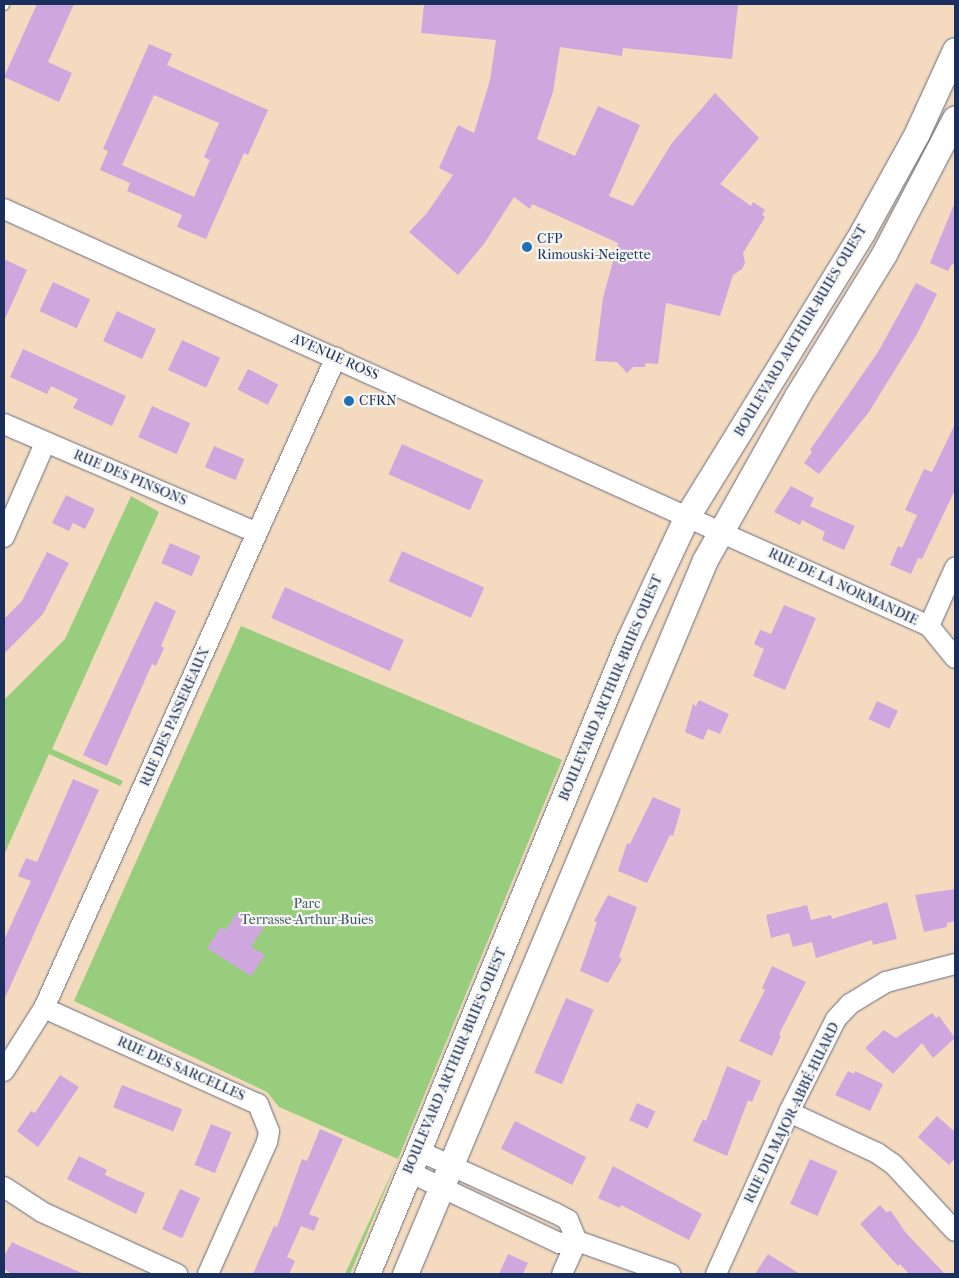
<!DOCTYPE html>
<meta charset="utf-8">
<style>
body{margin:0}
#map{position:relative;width:959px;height:1278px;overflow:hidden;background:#f4dbbf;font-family:"IM FELL French Canon",serif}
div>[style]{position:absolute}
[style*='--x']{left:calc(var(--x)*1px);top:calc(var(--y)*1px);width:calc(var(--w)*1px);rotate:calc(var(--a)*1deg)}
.green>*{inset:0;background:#99cd7e}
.building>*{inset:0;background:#cea7df;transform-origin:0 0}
.roads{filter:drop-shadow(0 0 1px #676b80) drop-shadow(0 0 1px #676b80)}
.service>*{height:10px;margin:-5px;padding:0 5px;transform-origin:5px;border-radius:5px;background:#fff}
.minor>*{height:20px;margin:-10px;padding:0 10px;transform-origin:10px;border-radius:10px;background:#fff}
.tertiary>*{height:25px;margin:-12.5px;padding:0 12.5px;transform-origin:12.5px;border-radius:12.5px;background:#fff}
.dots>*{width:14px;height:14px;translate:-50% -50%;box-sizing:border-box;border:2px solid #f6f6f2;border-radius:50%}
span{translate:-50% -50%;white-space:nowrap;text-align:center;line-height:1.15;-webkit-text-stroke:4.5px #f6f6f2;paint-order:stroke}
.poi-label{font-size:14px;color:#1b2f5e}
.left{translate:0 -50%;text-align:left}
.street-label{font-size:14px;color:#1b2f5e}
.park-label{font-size:14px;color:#3a5666}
.frame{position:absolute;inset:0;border:5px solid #1b2f5e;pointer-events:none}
</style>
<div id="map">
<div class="green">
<div style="clip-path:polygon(131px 496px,159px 512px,52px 749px,123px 781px,120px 786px,49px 754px,4px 855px,4px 700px,65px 639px)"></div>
<div style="clip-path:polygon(241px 626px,562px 760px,398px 1159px,350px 1274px,345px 1274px,398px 1159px,279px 1107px,267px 1092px,74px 1001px)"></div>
</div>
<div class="building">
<div style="clip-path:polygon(37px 4px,74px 4px,48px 62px,72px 73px,59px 102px,4px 77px)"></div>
<div style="clip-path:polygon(424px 4px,738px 4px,732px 59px,623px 48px,622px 56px,560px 47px,553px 92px,537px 139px,575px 156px,598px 106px,640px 125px,609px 196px,633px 206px,672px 143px,715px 93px,759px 138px,720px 184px,751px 206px,753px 202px,765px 210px,762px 215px,765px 217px,743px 253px,745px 263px,742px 269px,733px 275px,720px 316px,666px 303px,658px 364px,646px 363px,645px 367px,633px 367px,627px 373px,617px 362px,595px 361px,603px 298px,618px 243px,532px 204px,530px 209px,514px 197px,484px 244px,458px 275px,409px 232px,427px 213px,453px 175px,439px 168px,458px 125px,474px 133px,490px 80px,496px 40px,421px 33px)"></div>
<div style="clip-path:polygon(evenodd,149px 44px,172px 54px,167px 65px,268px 110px,248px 155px,244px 153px,206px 239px,177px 227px,182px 215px,127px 191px,130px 183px,100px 170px,108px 151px,103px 149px,149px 44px,154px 95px,219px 123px,204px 157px,210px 160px,194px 197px,122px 165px,154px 95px)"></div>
<div style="clip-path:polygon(955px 202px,955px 265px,952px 264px,948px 271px,930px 263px)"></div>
<div style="clip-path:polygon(4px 259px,27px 270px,4px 321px)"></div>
<div style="left:53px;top:282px;width:41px;height:32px;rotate:25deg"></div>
<div style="clip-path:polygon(916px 283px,937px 294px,917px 334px,869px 412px,819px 474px,804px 463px,812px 452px,810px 450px,878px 352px)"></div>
<div style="left:117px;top:311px;width:43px;height:33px;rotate:25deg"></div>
<div style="left:182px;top:340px;width:42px;height:33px;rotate:25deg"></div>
<div style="clip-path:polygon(23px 349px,126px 396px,112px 426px,73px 408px,78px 399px,51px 386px,47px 394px,10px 377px)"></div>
<div style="left:248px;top:369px;width:34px;height:23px;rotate:27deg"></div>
<div style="left:152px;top:406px;width:42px;height:34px;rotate:24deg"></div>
<div style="clip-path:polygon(955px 424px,955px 490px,922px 559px,918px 558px,911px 574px,890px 565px,898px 546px,902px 548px,917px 515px,905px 510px,924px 469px,932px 472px)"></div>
<div style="left:402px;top:444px;width:89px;height:33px;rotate:24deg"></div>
<div style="left:214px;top:446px;width:33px;height:23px;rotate:23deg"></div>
<div style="clip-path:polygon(791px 486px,814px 498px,810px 506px,855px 526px,844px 550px,822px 540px,825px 532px,802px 520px,800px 525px,774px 512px)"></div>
<div style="clip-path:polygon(66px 495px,95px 509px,85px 529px,73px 523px,69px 531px,52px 523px)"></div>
<div style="left:170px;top:543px;width:33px;height:22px;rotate:23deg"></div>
<div style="left:402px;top:551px;width:90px;height:33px;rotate:24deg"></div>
<div style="clip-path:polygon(47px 552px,69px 563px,43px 614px,4px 654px,4px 619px,22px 601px)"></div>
<div style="left:285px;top:587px;width:130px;height:34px;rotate:24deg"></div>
<div style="clip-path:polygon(155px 601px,176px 611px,161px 646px,164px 648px,156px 666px,152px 664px,107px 766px,83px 755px)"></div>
<div style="clip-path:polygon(784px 605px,816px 618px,785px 690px,753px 676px,764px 649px,754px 644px,760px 630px,771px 634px)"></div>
<div style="clip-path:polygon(699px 700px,729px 714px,720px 734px,708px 729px,703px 740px,685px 732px,693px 704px,696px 706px)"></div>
<div style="left:877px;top:701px;width:23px;height:20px;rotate:25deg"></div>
<div style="clip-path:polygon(73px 779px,99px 790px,4px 1000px,4px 940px,31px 881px,18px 876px,26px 858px,37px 862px)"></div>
<div style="clip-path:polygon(653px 797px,681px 809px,673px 836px,670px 835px,647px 883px,618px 871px,627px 843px,630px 844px)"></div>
<div style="clip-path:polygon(955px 889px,955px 921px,947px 923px,947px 927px,924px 932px,915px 895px)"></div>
<div style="clip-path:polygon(608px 895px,637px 907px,619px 957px,622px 959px,608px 983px,580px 971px,597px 922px,594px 921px)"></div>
<div style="clip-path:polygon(887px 902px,897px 939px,873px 945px,872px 940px,816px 958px,812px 942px,793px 947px,789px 933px,771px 938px,766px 915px,807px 905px,811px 920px,831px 915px,832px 919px)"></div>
<div style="clip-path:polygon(238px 911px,264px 927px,251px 947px,265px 955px,251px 976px,207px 948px,221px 927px,226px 930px)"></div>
<div style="clip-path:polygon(772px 966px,806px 982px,779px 1034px,781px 1036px,772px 1056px,739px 1041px,765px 990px,762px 988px)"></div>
<div style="left:566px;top:998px;width:30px;height:81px;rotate:23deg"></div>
<div style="clip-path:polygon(932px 1013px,936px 1018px,939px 1016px,955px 1038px,933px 1058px,922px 1043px,893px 1074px,865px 1048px,884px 1030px,896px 1038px)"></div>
<div style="clip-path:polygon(727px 1066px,761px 1081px,752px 1102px,748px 1100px,727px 1156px,693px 1141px,703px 1119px,706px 1121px)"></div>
<div style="clip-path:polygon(848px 1071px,854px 1074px,855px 1071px,883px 1084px,870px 1111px,835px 1095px)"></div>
<div style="clip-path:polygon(60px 1075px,79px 1087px,38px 1147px,17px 1131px,31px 1111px,35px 1113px)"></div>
<div style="left:122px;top:1085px;width:65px;height:24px;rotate:22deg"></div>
<div style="left:637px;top:1103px;width:20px;height:19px;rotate:24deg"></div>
<div style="clip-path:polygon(937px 1116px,955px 1132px,955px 1158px,949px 1165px,918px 1137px)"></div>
<div style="left:515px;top:1121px;width:80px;height:31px;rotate:27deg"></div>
<div style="left:211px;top:1124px;width:22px;height:44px;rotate:22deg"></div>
<div style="clip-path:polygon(320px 1129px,343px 1139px,309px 1214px,319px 1218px,314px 1231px,301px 1226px,287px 1257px,295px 1261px,289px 1274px,253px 1274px,274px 1226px,277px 1227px,302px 1159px,307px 1161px)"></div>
<div style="clip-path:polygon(79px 1156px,107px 1170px,105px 1175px,145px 1193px,136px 1214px,67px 1179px)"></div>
<div style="left:810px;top:1159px;width:30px;height:49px;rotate:24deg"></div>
<div style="clip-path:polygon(613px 1166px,702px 1214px,689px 1240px,621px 1205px,620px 1208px,598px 1198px)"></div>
<div style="left:180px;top:1189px;width:22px;height:44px;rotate:24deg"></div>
<div style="clip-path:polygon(880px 1205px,886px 1212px,891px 1211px,906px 1233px,945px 1274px,909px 1274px,900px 1264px,898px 1266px,860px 1224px)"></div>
<div style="clip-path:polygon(12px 1242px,20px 1246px,84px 1274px,12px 1274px,4px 1269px,4px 1256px)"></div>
<div style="clip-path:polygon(508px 1254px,528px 1263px,523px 1274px,499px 1274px)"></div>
<div style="clip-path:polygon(768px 1254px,800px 1274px,755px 1274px)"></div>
</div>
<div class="roads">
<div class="service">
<div style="--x:4;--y:5;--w:1;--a:-90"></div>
</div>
<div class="minor">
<div style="--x:4;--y:209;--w:1015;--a:24.27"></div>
<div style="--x:929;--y:626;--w:41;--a:50.9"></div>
<div style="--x:4;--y:424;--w:275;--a:23.3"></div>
<div style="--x:4;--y:537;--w:103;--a:-66.4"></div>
<div style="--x:929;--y:626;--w:64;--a:-65.9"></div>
<div style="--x:44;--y:1008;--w:235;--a:24.2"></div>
<div style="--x:258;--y:1104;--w:29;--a:68"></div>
<div style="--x:269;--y:1131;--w:11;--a:100"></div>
<div style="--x:267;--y:1142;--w:145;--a:114.1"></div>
<div style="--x:4;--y:1071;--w:75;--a:-57.6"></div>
<div style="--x:44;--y:1008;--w:713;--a:-65.84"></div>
<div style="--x:789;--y:1112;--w:97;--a:25"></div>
<div style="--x:877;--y:1153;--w:19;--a:35"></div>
<div style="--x:893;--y:1164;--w:91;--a:47.2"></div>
<div style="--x:419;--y:1151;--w:149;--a:24.5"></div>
<div style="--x:555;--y:1213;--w:15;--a:28"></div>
<div style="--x:568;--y:1220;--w:23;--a:67"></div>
<div style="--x:409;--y:1172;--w:166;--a:25.3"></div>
<div style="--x:559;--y:1243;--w:18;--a:-6"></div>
<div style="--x:577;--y:1241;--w:99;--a:19.5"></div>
<div style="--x:4;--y:1187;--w:45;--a:33.3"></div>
<div style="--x:42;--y:1212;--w:149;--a:24.7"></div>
<div style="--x:562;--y:1274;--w:36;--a:-66"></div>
<div style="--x:716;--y:1274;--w:178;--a:-65.7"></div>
<div style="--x:789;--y:1112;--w:104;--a:-63.2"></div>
<div style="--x:836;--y:1019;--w:21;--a:-47"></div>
<div style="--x:850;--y:1004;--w:42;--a:-31.4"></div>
<div style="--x:886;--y:982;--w:71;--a:-14.6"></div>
</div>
<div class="tertiary">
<div style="--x:367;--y:1274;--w:684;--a:-67.56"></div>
<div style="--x:628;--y:642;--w:137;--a:-64.9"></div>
<div style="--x:686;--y:518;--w:337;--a:-58.3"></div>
<div style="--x:863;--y:231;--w:112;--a:-61.1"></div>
<div style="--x:917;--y:133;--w:91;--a:-65.4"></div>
<div style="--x:405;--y:1274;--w:774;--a:-67.21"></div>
<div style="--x:705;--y:560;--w:188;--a:-60.7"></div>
<div style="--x:797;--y:396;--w:167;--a:-58.5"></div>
<div style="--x:884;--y:254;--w:153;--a:-62.4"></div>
</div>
</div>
<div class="dots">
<div style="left:527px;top:247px;background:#1f6fb2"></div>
<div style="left:349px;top:401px;background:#1f6fb2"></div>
</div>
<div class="poi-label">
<span class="left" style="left:537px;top:247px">CFP<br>Rimouski-Neigette</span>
<span class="left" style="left:359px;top:401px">CFRN</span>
</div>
<div class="street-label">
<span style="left:801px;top:331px;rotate:-59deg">BOULEVARD ARTHUR-BUIES OUEST</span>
<span style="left:335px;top:357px;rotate:24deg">AVENUE ROSS</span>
<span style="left:130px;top:478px;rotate:23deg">RUE DES PINSONS</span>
<span style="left:843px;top:587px;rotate:25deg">RUE DE LA NORMANDIE</span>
<span style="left:611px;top:688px;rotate:-67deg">BOULEVARD ARTHUR-BUIES OUEST</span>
<span style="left:175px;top:717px;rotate:-66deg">RUE DES PASSEREAUX</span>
<span style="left:455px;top:1061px;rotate:-67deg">BOULEVARD ARTHUR-BUIES OUEST</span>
<span style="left:181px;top:1069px;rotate:24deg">RUE DES SARCELLES</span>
<span style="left:792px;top:1113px;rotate:-64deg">RUE DU MAJOR-ABBÉ-HUARD</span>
</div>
<div class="park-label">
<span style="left:307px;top:912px">Parc<br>Terrasse-Arthur-Buies</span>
</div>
<div class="frame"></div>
</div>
